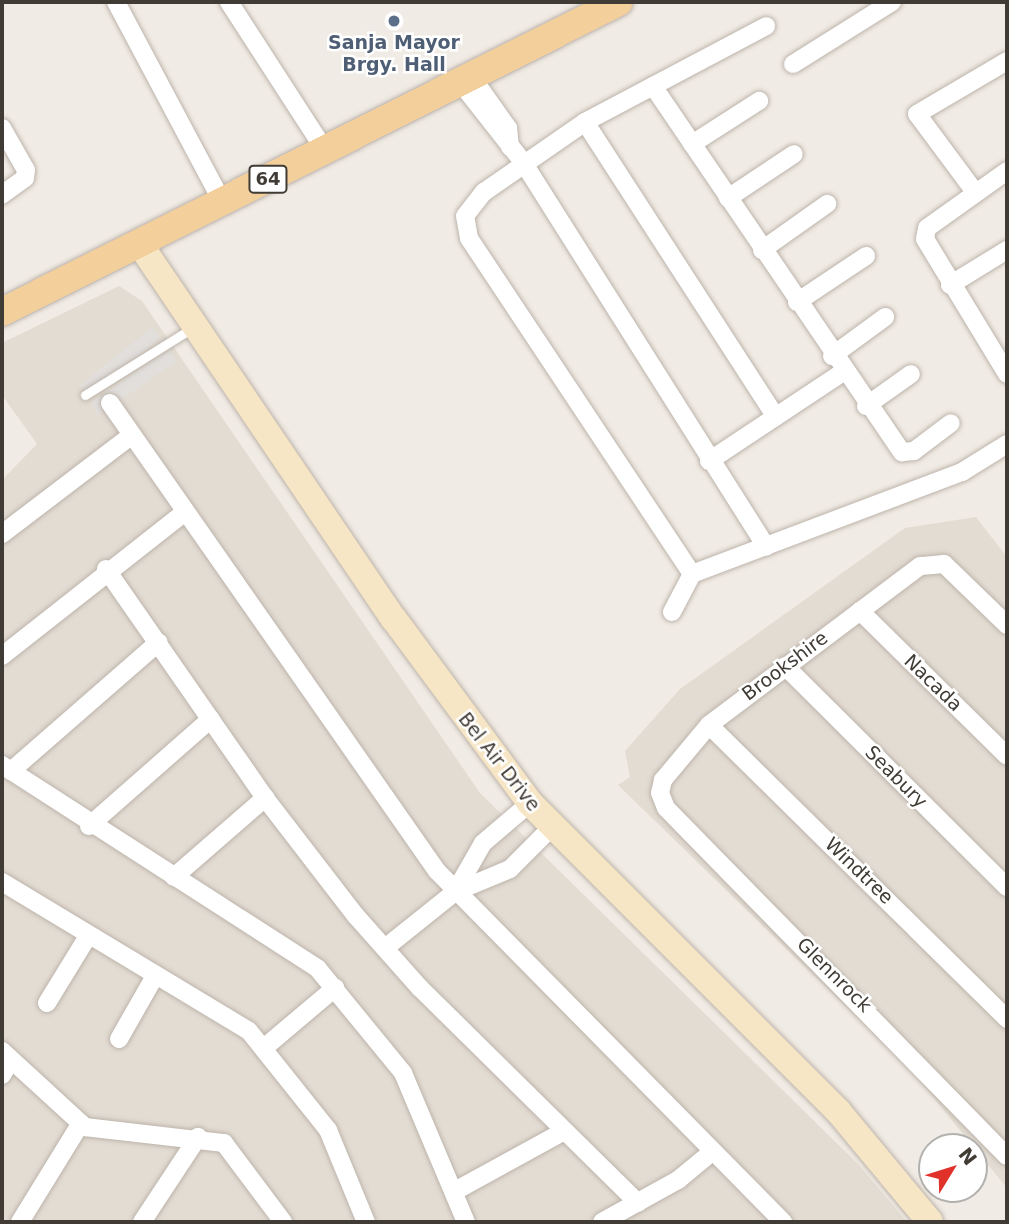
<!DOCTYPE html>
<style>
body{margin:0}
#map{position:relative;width:1009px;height:1224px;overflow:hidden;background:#f0ebe4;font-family:"DejaVu Sans",sans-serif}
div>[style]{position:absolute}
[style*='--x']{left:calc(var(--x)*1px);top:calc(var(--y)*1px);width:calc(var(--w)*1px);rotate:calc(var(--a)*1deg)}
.residential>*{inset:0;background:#e3dcd3}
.parking>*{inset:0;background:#e1dedc;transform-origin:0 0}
.roads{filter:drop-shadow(0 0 2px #bdb4ab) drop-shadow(0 0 2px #bdb4ab)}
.lane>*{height:9px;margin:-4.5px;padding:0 4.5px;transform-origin:4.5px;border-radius:4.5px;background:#fff}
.street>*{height:18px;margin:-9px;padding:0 9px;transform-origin:9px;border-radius:9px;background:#fff}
.secondary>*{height:26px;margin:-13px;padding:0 13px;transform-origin:13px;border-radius:13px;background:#f7e6c6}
.primary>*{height:28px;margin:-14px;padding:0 14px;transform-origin:14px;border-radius:14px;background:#f2cf9b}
.dots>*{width:19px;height:19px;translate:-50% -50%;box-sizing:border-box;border:4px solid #fff;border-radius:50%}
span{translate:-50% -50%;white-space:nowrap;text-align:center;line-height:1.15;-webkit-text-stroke:5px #fff;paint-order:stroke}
.shield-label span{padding:2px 5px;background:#fff;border:2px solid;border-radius:5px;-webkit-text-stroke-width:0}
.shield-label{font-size:18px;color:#413b35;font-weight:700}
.service-label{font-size:19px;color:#4e5e75;font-weight:700}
.street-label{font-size:19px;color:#413b35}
.frame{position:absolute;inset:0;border:4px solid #413b35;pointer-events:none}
.north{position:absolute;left:918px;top:1133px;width:70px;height:70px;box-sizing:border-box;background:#fff;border:2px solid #b3b1ae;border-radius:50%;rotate:52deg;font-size:19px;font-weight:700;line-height:28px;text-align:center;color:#413b35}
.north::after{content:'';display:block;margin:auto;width:24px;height:32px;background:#e0312b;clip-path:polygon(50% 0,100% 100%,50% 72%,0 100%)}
</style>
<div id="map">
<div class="residential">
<div style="clip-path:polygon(119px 286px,142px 301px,480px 793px,858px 1164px,907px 1222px,2px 1222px,2px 480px,37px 444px,2px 395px,2px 343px)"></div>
<div style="clip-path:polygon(976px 517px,1007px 557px,1007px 1188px,911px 1070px,618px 785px,630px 777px,625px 751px,680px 689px,905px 528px)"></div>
</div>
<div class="parking">
<div style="left:152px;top:327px;width:14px;height:93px;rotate:51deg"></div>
<div style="left:169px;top:350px;width:14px;height:95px;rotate:56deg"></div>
</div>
<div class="roads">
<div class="lane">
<div style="--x:85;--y:395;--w:128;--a:-32"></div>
</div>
<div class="street">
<div style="--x:116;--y:2;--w:228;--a:62"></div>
<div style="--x:229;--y:2;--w:175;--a:57.1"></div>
<div style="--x:793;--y:64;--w:117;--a:-32.1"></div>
<div style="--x:471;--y:76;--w:64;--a:54.6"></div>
<div style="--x:508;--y:128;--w:19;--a:84"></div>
<div style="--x:460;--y:82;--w:102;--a:51.8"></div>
<div style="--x:523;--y:162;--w:455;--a:57.7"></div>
<div style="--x:653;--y:86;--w:443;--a:55.8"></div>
<div style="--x:902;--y:452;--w:12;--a:-5"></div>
<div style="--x:914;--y:451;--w:46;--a:-37.1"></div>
<div style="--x:585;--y:122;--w:351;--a:57.1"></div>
<div style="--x:2;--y:128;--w:48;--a:60.3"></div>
<div style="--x:26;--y:170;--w:8;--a:97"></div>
<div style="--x:25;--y:178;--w:29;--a:144"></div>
<div style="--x:692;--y:144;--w:80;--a:-32.7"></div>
<div style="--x:1007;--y:171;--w:98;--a:144.5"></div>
<div style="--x:927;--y:228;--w:11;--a:100"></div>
<div style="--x:925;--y:239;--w:158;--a:58.7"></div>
<div style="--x:975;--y:192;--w:97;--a:-126.6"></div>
<div style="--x:917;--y:114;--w:104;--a:-30.5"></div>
<div style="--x:728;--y:198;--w:79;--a:-33.7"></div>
<div style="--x:762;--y:250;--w:80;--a:-35.3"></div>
<div style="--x:950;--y:285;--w:67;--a:-31.6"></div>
<div style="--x:797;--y:302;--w:83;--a:-33.7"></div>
<div style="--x:832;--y:356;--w:66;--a:-36.3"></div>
<div style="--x:110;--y:403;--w:571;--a:55.06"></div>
<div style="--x:437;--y:871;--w:493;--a:45.4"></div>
<div style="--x:866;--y:406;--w:55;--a:-35.4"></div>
<div style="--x:709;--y:461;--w:161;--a:-33.6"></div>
<div style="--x:2;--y:534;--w:163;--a:-37.3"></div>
<div style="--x:106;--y:569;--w:279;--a:55.2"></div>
<div style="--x:265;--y:798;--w:149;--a:52.4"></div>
<div style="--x:356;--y:916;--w:96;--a:48.4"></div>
<div style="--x:420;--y:988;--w:306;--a:44.6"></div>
<div style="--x:692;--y:574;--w:403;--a:-123.6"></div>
<div style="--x:469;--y:238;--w:22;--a:-100"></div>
<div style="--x:465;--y:216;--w:31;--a:-52"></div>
<div style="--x:484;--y:192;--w:123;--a:-34.7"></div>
<div style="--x:585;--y:122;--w:205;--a:-27.9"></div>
<div style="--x:860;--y:611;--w:206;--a:44.6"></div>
<div style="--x:672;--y:612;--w:43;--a:-62.2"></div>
<div style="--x:692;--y:574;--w:289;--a:-20.7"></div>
<div style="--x:962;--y:472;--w:53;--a:-31.9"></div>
<div style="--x:1007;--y:625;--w:88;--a:-135.9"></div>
<div style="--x:944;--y:564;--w:24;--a:175"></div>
<div style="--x:920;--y:566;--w:264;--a:143"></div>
<div style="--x:709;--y:725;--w:72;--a:129.9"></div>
<div style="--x:663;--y:780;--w:13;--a:103"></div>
<div style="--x:660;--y:793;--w:16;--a:68"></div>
<div style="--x:666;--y:808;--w:487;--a:45.6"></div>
<div style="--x:2;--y:656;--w:231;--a:-38.2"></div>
<div style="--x:785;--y:666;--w:313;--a:44.9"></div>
<div style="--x:709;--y:725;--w:419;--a:44.6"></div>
<div style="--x:2;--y:765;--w:376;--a:32.8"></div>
<div style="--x:318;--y:969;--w:134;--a:50.7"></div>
<div style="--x:403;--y:1073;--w:162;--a:67.1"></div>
<div style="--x:11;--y:771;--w:196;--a:-41.1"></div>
<div style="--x:89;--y:826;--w:162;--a:-41.3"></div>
<div style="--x:174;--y:877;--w:121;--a:-41"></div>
<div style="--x:2;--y:882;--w:288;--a:31.1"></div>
<div style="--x:249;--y:1031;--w:127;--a:51.4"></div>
<div style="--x:328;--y:1130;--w:100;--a:67.6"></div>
<div style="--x:455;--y:892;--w:56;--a:-60.3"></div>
<div style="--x:483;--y:843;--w:62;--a:-40.4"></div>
<div style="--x:385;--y:948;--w:90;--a:-38.7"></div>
<div style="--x:455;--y:892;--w:60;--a:-22.7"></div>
<div style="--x:510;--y:869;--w:58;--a:-45"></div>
<div style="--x:47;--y:1003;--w:79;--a:-58.5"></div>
<div style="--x:119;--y:1039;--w:73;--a:-60.3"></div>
<div style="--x:265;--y:1047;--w:92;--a:-40.1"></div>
<div style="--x:2;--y:1051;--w:113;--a:42.5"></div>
<div style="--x:85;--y:1127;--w:140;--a:6.6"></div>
<div style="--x:224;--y:1143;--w:99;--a:53.2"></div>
<div style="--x:2;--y:1075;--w:17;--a:-59"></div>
<div style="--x:455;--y:1191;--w:124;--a:-28.8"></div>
<div style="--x:20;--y:1222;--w:116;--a:-58.4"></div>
<div style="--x:142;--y:1222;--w:102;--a:-56.6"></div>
<div style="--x:602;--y:1222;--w:87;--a:-28.9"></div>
<div style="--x:678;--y:1180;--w:45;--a:-39.6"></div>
</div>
<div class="secondary">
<div style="--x:139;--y:243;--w:454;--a:55.9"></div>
<div style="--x:394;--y:619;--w:229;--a:53.5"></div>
<div style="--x:530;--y:803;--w:436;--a:45"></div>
<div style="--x:838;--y:1111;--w:144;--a:50.3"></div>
</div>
<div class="primary">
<div style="--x:2;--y:312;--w:690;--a:-26.68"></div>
</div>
</div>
<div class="dots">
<div style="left:394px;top:21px;background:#5c6f8a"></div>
</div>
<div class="shield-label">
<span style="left:268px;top:179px">64</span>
</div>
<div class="service-label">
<span style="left:394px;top:54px">Sanja Mayor<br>Brgy. Hall</span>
</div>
<div class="street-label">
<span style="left:785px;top:666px;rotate:-37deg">Brookshire</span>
<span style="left:933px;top:683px;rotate:44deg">Nacada</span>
<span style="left:499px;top:762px;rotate:52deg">Bel Air Drive</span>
<span style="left:896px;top:777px;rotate:45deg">Seabury</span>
<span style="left:859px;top:871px;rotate:44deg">Windtree</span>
<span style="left:834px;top:975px;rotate:45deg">Glennrock</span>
</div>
<div class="frame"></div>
<div class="north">N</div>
</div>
